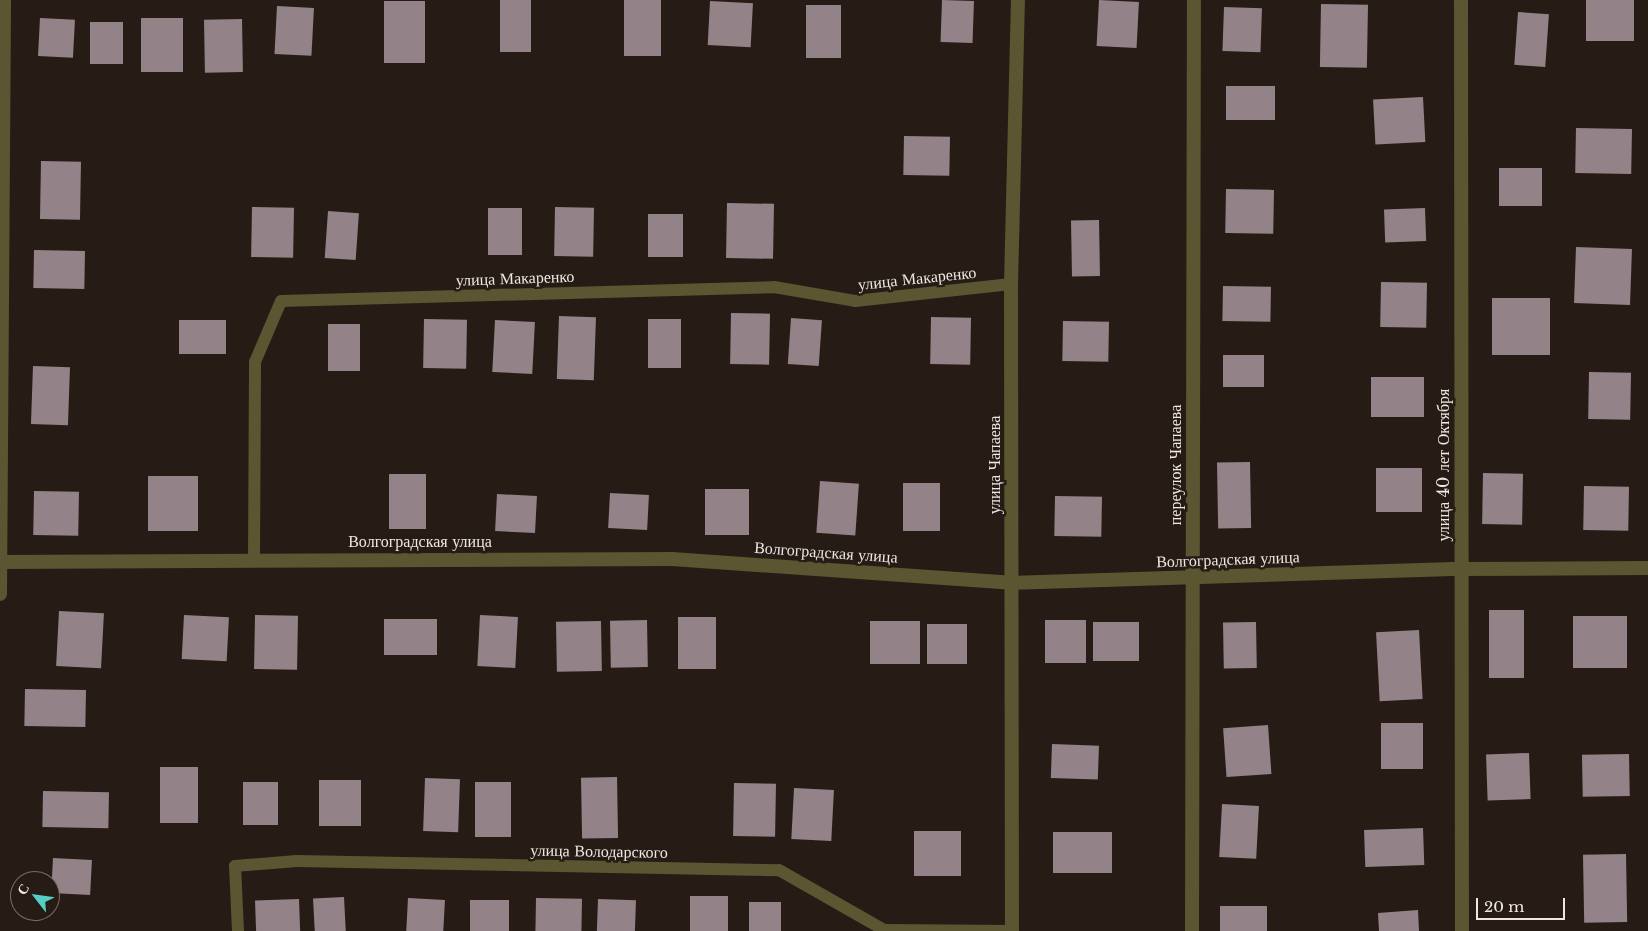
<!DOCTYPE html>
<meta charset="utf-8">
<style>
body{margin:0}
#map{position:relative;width:1648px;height:931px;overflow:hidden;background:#261c15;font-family:"Libre Baskerville",serif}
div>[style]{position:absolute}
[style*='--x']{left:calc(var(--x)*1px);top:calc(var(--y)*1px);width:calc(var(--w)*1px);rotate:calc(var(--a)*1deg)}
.building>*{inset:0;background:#938388;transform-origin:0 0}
.service>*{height:12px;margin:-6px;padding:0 6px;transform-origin:6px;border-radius:6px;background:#5b5531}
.minor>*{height:14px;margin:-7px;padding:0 7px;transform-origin:7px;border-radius:7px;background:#5b5531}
span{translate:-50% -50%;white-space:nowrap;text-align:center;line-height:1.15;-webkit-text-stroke:5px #261c15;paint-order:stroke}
.street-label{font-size:16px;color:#eee7e2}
.north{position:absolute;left:10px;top:871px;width:50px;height:50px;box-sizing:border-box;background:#261c15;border:1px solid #766d67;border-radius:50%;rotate:300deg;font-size:14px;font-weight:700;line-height:20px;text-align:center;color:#eee7e2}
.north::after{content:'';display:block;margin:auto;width:18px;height:22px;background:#55cec6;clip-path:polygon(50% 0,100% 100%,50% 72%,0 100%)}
.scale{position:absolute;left:1476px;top:898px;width:89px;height:22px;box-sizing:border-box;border:2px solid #eee7e2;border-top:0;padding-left:6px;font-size:15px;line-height:18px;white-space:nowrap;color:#eee7e2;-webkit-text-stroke:4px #261c15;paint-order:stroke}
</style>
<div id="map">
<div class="building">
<div style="left:500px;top:0;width:31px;height:52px"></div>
<div style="left:624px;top:0;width:37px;height:56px"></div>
<div style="left:942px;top:0;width:32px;height:42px;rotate:2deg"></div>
<div style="left:1099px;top:0;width:40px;height:46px;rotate:3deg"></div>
<div style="left:1586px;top:0;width:48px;height:41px"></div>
<div style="left:384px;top:1px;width:41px;height:62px"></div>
<div style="left:710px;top:1px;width:43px;height:44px;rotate:3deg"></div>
<div style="left:1321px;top:4px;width:47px;height:63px;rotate:1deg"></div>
<div style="left:806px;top:5px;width:35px;height:53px"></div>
<div style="left:277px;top:6px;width:37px;height:48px;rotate:3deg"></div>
<div style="left:1224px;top:7px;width:38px;height:44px;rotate:2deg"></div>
<div style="left:1518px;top:12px;width:31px;height:53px;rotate:4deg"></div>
<div style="left:40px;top:18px;width:35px;height:38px;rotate:3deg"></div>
<div style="left:141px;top:18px;width:42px;height:54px"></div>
<div style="left:242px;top:19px;width:53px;height:38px;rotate:89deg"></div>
<div style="left:90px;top:22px;width:33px;height:42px"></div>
<div style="left:1226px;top:86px;width:49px;height:34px"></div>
<div style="left:1423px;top:97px;width:45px;height:50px;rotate:87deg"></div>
<div style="left:1576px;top:128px;width:56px;height:45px;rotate:1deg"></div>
<div style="left:904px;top:136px;width:46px;height:39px;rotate:1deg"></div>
<div style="left:41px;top:161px;width:40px;height:58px;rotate:1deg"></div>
<div style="left:1542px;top:168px;width:38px;height:43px;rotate:90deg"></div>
<div style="left:1226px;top:189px;width:48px;height:44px;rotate:1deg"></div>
<div style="left:727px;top:203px;width:47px;height:55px;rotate:1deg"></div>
<div style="left:252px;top:207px;width:42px;height:50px;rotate:1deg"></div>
<div style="left:555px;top:207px;width:39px;height:49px;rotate:1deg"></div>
<div style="left:488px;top:208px;width:34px;height:47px"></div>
<div style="left:1425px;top:208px;width:33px;height:41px;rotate:88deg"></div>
<div style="left:328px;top:211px;width:31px;height:47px;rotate:4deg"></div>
<div style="left:648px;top:214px;width:35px;height:43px"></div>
<div style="left:1099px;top:220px;width:56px;height:28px;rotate:89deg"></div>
<div style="left:1576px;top:247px;width:56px;height:56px;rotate:2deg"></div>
<div style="left:34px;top:250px;width:51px;height:38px;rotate:1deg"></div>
<div style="left:1381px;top:282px;width:46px;height:45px;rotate:1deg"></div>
<div style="left:1223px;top:286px;width:48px;height:35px;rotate:1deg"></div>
<div style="left:1492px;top:298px;width:58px;height:57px"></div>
<div style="left:731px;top:313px;width:39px;height:51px;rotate:1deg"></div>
<div style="left:559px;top:316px;width:37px;height:63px;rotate:2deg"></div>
<div style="left:931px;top:317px;width:40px;height:47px;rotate:1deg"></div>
<div style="left:791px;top:318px;width:31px;height:46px;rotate:4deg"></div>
<div style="left:424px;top:319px;width:43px;height:49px;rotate:1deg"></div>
<div style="left:648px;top:319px;width:33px;height:49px"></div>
<div style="left:179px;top:320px;width:47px;height:34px"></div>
<div style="left:495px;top:320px;width:40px;height:52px;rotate:3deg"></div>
<div style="left:1063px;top:321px;width:46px;height:40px;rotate:1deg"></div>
<div style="left:328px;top:324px;width:32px;height:47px"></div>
<div style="left:1223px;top:355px;width:41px;height:32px"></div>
<div style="left:33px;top:366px;width:37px;height:58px;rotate:2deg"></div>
<div style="left:1589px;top:372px;width:42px;height:47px;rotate:1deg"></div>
<div style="left:1371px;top:377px;width:53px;height:40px"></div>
<div style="left:1250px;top:462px;width:66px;height:33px;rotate:89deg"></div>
<div style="left:1376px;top:468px;width:46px;height:44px"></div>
<div style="left:1483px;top:473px;width:40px;height:51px;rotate:1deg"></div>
<div style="left:389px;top:474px;width:37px;height:55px"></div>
<div style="left:198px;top:476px;width:55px;height:50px;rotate:90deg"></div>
<div style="left:820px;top:481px;width:39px;height:52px;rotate:4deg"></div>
<div style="left:903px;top:483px;width:37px;height:48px"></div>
<div style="left:1584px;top:486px;width:45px;height:44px;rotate:1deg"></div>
<div style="left:705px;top:489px;width:44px;height:46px"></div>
<div style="left:34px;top:491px;width:45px;height:44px;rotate:1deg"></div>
<div style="left:610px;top:493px;width:39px;height:35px;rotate:3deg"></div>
<div style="left:497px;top:494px;width:40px;height:37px;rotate:3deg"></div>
<div style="left:1055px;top:496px;width:47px;height:40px;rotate:1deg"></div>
<div style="left:1489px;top:610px;width:35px;height:68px"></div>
<div style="left:59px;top:611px;width:45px;height:55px;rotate:3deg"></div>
<div style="left:184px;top:615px;width:45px;height:44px;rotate:3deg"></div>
<div style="left:255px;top:615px;width:43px;height:54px;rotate:1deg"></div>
<div style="left:480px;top:615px;width:38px;height:51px;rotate:3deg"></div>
<div style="left:1573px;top:616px;width:54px;height:52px"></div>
<div style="left:678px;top:617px;width:38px;height:52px"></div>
<div style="left:384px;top:619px;width:53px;height:36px"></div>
<div style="left:647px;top:620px;width:47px;height:37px;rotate:89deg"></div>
<div style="left:1045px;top:620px;width:41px;height:43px"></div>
<div style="left:601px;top:621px;width:50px;height:45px;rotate:89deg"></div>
<div style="left:870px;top:621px;width:50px;height:43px"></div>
<div style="left:1093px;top:622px;width:46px;height:39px"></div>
<div style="left:1256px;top:622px;width:46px;height:33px;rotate:89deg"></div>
<div style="left:927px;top:624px;width:40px;height:40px"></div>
<div style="left:1419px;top:630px;width:69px;height:43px;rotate:87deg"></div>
<div style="left:25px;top:689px;width:61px;height:37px;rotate:1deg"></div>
<div style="left:1381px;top:723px;width:42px;height:46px"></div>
<div style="left:1268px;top:725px;width:49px;height:45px;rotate:86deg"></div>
<div style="left:1052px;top:744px;width:47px;height:34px;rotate:2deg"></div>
<div style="left:1529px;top:753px;width:46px;height:43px;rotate:88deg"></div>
<div style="left:1629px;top:754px;width:42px;height:47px;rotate:89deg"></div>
<div style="left:160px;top:767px;width:38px;height:56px"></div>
<div style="left:617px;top:777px;width:61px;height:36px;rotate:89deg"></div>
<div style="left:425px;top:778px;width:35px;height:53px;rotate:2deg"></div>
<div style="left:319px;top:780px;width:42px;height:46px"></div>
<div style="left:243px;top:782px;width:35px;height:43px"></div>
<div style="left:475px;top:782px;width:36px;height:55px"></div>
<div style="left:734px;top:783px;width:42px;height:53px;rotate:1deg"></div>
<div style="left:794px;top:788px;width:40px;height:51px;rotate:3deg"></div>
<div style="left:43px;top:791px;width:66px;height:36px;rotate:1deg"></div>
<div style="left:1222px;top:804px;width:37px;height:53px;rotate:3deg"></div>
<div style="left:1423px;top:828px;width:37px;height:59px;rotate:88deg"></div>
<div style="left:914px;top:831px;width:47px;height:45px"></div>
<div style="left:1053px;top:832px;width:59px;height:41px"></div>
<div style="left:1626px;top:854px;width:68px;height:43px;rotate:89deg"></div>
<div style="left:53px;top:858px;width:39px;height:35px;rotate:3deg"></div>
<div style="left:690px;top:896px;width:38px;height:35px"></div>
<div style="left:344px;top:897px;width:34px;height:31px;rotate:87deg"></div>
<div style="left:408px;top:898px;width:37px;height:33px;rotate:3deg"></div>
<div style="left:536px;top:898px;width:46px;height:33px;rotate:1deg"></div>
<div style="left:299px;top:899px;width:32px;height:44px;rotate:88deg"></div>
<div style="left:598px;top:899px;width:38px;height:32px;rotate:2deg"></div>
<div style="left:470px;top:900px;width:39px;height:31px"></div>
<div style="left:749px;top:902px;width:32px;height:29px"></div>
<div style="left:1220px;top:906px;width:47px;height:25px"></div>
<div style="clip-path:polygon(1418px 910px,1419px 931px,1379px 931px,1378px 913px)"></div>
</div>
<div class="service">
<div style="--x:254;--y:558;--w:196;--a:-89.7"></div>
<div style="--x:255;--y:362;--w:66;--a:-66.9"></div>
<div style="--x:281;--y:301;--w:493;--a:-1.6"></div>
<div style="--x:774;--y:287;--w:82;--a:9.8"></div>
<div style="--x:855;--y:301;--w:157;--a:-6.2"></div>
<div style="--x:238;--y:931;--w:65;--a:-92.6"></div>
<div style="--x:235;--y:866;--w:62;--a:-4.6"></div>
<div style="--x:297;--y:861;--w:482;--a:1.1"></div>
<div style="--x:779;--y:870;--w:121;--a:29.7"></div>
<div style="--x:884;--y:930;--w:128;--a:0.4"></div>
</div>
<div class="minor">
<div style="--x:1461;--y:0;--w:931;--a:89.94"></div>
<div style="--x:1;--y:562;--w:671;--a:-0.26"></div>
<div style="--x:672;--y:559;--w:340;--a:4"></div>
<div style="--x:1011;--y:583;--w:450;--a:-1.8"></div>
<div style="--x:1461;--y:569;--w:187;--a:-0.3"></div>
<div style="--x:0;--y:594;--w:594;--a:-89.61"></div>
<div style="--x:1012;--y:931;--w:647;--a:-90.09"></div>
<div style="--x:1011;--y:284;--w:284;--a:-88.6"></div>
<div style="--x:1192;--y:931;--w:931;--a:-89.88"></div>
</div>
<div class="street-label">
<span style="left:515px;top:278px;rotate:-2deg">улица Макаренко</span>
<span style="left:917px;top:278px;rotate:-6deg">улица Макаренко</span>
<span style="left:994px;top:465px;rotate:-90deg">улица Чапаева</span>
<span style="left:1175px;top:465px;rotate:-90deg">переулок Чапаева</span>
<span style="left:1443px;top:465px;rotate:-90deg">улица 40 лет Октября</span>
<span style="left:420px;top:541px">Волгоградская улица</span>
<span style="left:826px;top:552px;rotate:4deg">Волгоградская улица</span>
<span style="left:1228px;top:559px;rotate:-2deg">Волгоградская улица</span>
<span style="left:599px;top:851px;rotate:1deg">улица Володарского</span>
</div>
<div class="north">С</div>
<div class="scale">20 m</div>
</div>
